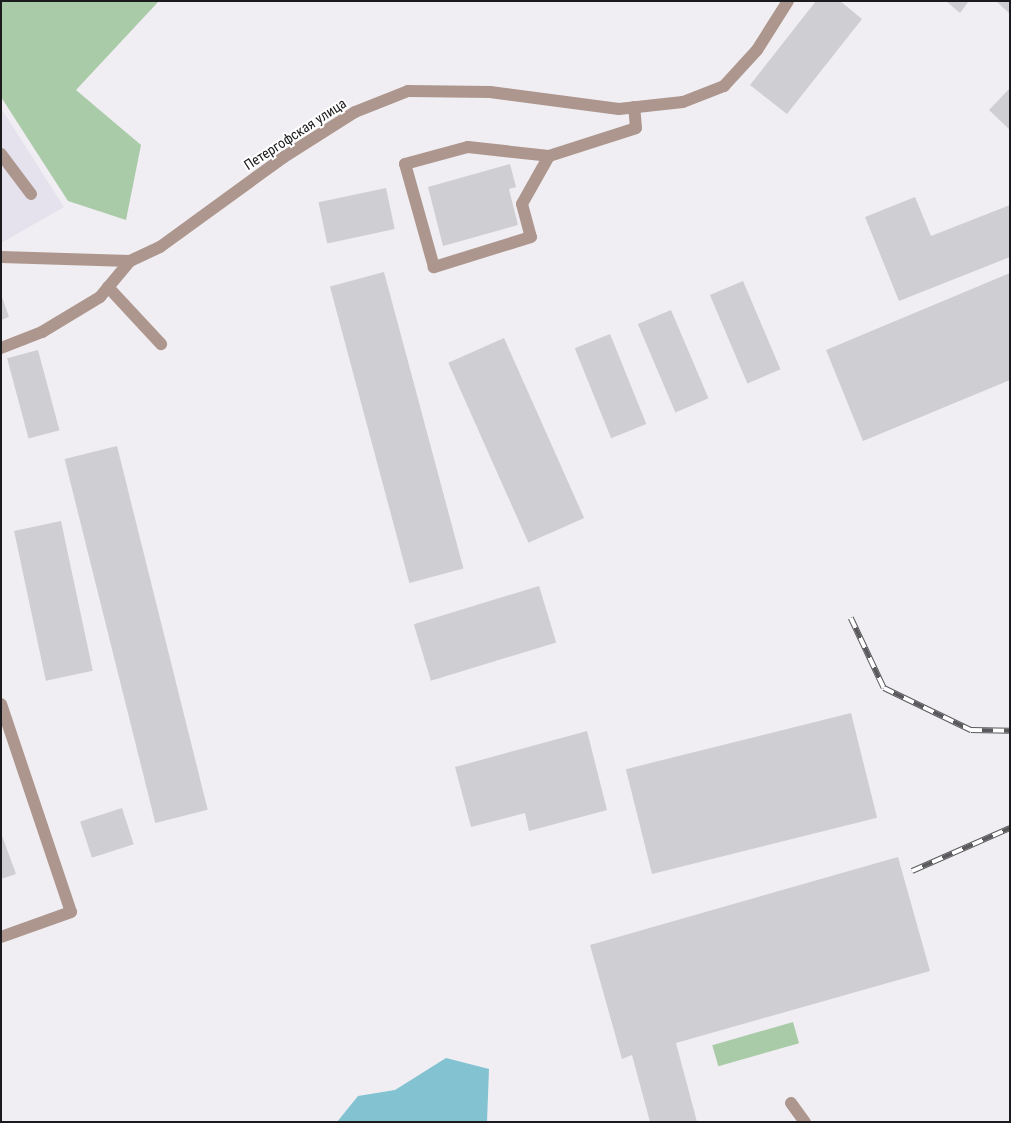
<!DOCTYPE html>
<meta charset="utf-8">
<style>
body{margin:0}
#map{position:relative;width:1011px;height:1123px;overflow:hidden;background:#f0eef3;font-family:"Roboto Condensed",sans-serif}
div>[style]{position:absolute}
[style*='--x']{left:calc(var(--x)*1px);top:calc(var(--y)*1px);width:calc(var(--w)*1px);rotate:calc(var(--a)*1deg)}
.built>*{inset:0;background:#e5e2ee}
.green>*{inset:0;background:#aacba8;transform-origin:0 0}
.water>*{inset:0;background:#83c2d0}
.building>*{inset:0;background:#cfced3;transform-origin:0 0}
.minor>*{height:12px;margin:-6px;padding:0 6px;transform-origin:6px;border-radius:6px;background:#ad968d}
.rail>*{height:5.5px;margin-top:-2.75px;transform-origin:0;background:repeating-linear-gradient(90deg,#fff 0 11px,#5a5a5d 0 22px);box-sizing:border-box;border-block:1px solid #5a5a5d}
span{translate:-50% -50%;white-space:nowrap;text-align:center;line-height:1.15;-webkit-text-stroke:4px #fff;paint-order:stroke}
.street-label{font-size:14px;color:#1b1b1d}
.frame{position:absolute;inset:0;border:2px solid #1b1b1d;pointer-events:none}
</style>
<div id="map">
<div class="built">
<div style="clip-path:polygon(1px 108px,64px 207px,1px 243px)"></div>
</div>
<div class="green">
<div style="clip-path:polygon(1px 1px,159px 1px,76px 90px,141px 145px,126px 220px,68px 201px,1px 97px)"></div>
<div style="left:793px;top:1022px;width:22px;height:84px;rotate:74deg"></div>
</div>
<div class="water">
<div style="clip-path:polygon(446px 1058px,489px 1069px,487px 1122px,337px 1122px,358px 1096px,395px 1090px)"></div>
</div>
<div class="building">
<div style="clip-path:polygon(816px 1px,840px 1px,862px 19px,787px 114px,750px 85px)"></div>
<div style="clip-path:polygon(946px 1px,969px 1px,960px 13px)"></div>
<div style="clip-path:polygon(996px 1px,1010px 1px,1010px 14px)"></div>
<div style="clip-path:polygon(1010px 88px,1010px 130px,989px 110px)"></div>
<div style="clip-path:polygon(510px 164px,516px 187px,509px 189px,518px 225px,443px 246px,428px 187px)"></div>
<div style="left:386px;top:188px;width:42px;height:69px;rotate:78deg"></div>
<div style="clip-path:polygon(915px 197px,931px 236px,1010px 205px,1010px 257px,899px 301px,865px 217px)"></div>
<div style="left:384px;top:272px;width:307px;height:56px;rotate:75deg"></div>
<div style="clip-path:polygon(1010px 273px,1010px 380px,863px 441px,826px 350px)"></div>
<div style="left:743px;top:281px;width:96px;height:36px;rotate:67deg"></div>
<div style="clip-path:polygon(1px 294px,9px 317px,1px 320px)"></div>
<div style="left:671px;top:310px;width:96px;height:36px;rotate:67deg"></div>
<div style="left:610px;top:334px;width:97px;height:38px;rotate:68deg"></div>
<div style="left:504px;top:338px;width:197px;height:61px;rotate:66deg"></div>
<div style="left:38px;top:350px;width:83px;height:32px;rotate:75deg"></div>
<div style="left:117px;top:446px;width:375px;height:54px;rotate:76deg"></div>
<div style="left:61px;top:521px;width:153px;height:48px;rotate:78deg"></div>
<div style="left:539px;top:586px;width:59px;height:131px;rotate:73deg"></div>
<div style="left:851px;top:713px;width:108px;height:232px;rotate:76deg"></div>
<div style="clip-path:polygon(587px 731px,607px 810px,529px 831px,525px 813px,471px 827px,455px 767px)"></div>
<div style="left:122px;top:808px;width:38px;height:44px;rotate:72deg"></div>
<div style="clip-path:polygon(1px 833px,16px 874px,1px 879px)"></div>
<div style="clip-path:polygon(898px 857px,930px 971px,676px 1043px,697px 1122px,650px 1122px,632px 1055px,622px 1059px,590px 945px)"></div>
</div>
<div class="minor">
<div style="--x:1;--y:154;--w:50;--a:53.1"></div>
<div style="--x:549;--y:156;--w:55;--a:119.4"></div>
<div style="--x:522;--y:204;--w:34;--a:75"></div>
<div style="--x:531;--y:237;--w:102;--a:162.8"></div>
<div style="--x:434;--y:267;--w:107;--a:-105.7"></div>
<div style="--x:405;--y:164;--w:65;--a:-15.1"></div>
<div style="--x:468;--y:147;--w:81;--a:6.3"></div>
<div style="--x:549;--y:156;--w:91;--a:-17.8"></div>
<div style="--x:636;--y:128;--w:21;--a:-95"></div>
<div style="--x:1;--y:257;--w:129;--a:1.8"></div>
<div style="--x:130;--y:261;--w:33;--a:-25"></div>
<div style="--x:160;--y:247;--w:153;--a:-36"></div>
<div style="--x:284;--y:157;--w:84;--a:-32.4"></div>
<div style="--x:355;--y:112;--w:57;--a:-21.6"></div>
<div style="--x:408;--y:91;--w:82;--a:0.7"></div>
<div style="--x:490;--y:92;--w:130;--a:7.5"></div>
<div style="--x:619;--y:109;--w:64;--a:-6.2"></div>
<div style="--x:683;--y:102;--w:44;--a:-21.3"></div>
<div style="--x:724;--y:86;--w:49;--a:-47.5"></div>
<div style="--x:757;--y:50;--w:58;--a:-57.7"></div>
<div style="--x:108;--y:287;--w:78;--a:47.1"></div>
<div style="--x:1;--y:348;--w:44;--a:-21.3"></div>
<div style="--x:42;--y:332;--w:68;--a:-31.1"></div>
<div style="--x:100;--y:297;--w:47;--a:-50.2"></div>
<div style="--x:1;--y:704;--w:219;--a:71.4"></div>
<div style="--x:71;--y:912;--w:74;--a:160.3"></div>
<div style="--x:791;--y:1103;--w:24;--a:54"></div>
</div>
<div class="rail">
<div style="--x:851;--y:618;--w:77;--a:64.8"></div>
<div style="--x:884;--y:688;--w:97;--a:25.8"></div>
<div style="--x:971;--y:730;--w:39;--a:1"></div>
<div style="--x:912;--y:871;--w:107;--a:-23.7"></div>
</div>
<div class="street-label">
<span style="left:295px;top:134px;rotate:-33deg">Петергофская улица</span>
</div>
<div class="frame"></div>
</div>
